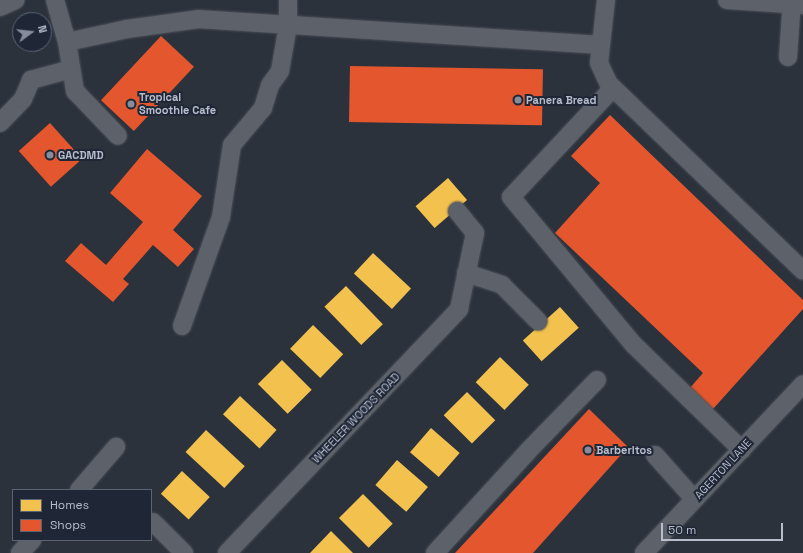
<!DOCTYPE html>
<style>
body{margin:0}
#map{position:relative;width:803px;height:553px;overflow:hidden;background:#2c323c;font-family:"Space Grotesk",sans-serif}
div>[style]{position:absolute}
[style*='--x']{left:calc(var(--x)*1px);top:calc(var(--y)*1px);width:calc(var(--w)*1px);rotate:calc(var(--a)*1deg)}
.homes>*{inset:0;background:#f2c14e;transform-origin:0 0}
.shops>*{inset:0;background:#e4572e;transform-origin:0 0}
.roads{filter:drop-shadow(0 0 1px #4a4e56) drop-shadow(0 0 1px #4a4e56)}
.minor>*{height:18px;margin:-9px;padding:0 9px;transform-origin:9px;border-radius:9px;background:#5d6169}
.dots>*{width:11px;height:11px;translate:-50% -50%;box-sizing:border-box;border:2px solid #1f2737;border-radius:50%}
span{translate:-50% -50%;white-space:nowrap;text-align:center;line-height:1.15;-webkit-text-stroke:4px #1f2737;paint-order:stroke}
.poi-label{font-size:11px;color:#b7bdcb;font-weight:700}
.left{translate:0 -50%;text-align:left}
.street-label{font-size:11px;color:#b7bdcb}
.legend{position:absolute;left:12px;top:489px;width:140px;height:52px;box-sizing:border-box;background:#1f2737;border:1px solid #5c6372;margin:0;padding:5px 7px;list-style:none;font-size:12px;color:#b7bdcb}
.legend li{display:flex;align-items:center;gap:8px;height:20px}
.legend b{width:20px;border:1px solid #5c6372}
.north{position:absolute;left:12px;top:12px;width:40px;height:40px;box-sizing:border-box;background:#1f2737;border:1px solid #5c6372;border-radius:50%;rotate:75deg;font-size:11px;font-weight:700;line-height:16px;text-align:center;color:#b7bdcb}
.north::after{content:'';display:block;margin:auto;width:14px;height:18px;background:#868c99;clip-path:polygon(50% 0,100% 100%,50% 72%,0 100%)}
.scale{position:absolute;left:661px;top:523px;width:122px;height:18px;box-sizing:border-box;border:2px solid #b7bdcb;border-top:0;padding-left:5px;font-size:12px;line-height:14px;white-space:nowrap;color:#b7bdcb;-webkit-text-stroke:3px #1f2737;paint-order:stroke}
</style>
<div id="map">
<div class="homes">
<div style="left:448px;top:178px;width:29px;height:43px;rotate:49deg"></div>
<div style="left:373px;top:253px;width:52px;height:28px;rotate:43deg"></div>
<div style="left:346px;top:286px;width:53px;height:30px;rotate:46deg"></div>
<div style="left:560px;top:307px;width:28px;height:50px;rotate:48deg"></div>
<div style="left:313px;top:325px;width:42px;height:33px;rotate:44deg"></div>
<div style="left:500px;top:357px;width:40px;height:35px;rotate:44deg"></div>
<div style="left:282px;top:360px;width:42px;height:34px;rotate:45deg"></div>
<div style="left:467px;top:392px;width:40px;height:33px;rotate:45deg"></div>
<div style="left:240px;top:396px;width:50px;height:25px;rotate:43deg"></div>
<div style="left:431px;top:428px;width:38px;height:32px;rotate:41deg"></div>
<div style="left:206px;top:430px;width:53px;height:30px;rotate:43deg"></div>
<div style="left:397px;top:460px;width:41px;height:33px;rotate:41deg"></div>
<div style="left:182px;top:471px;width:38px;height:31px;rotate:43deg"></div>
<div style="left:363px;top:494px;width:42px;height:34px;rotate:45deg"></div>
<div style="clip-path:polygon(331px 531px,353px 553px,310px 553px)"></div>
</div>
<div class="shops">
<div style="left:161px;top:36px;width:45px;height:88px;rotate:43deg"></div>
<div style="left:350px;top:66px;width:193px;height:56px;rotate:1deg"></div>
<div style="clip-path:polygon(610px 115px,803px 300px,803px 309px,713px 409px,689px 389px,703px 373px,555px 233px,600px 183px,571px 156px)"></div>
<div style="left:50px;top:123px;width:48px;height:42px;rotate:48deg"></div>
<div style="clip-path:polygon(147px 149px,202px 196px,173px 230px,194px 249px,178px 267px,153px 245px,123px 279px,129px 284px,113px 302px,65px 261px,81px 243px,106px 265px,143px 222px,110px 193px)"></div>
<div style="clip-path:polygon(589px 409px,628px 447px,533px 553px,455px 553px)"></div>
</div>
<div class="roads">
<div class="minor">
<div style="--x:55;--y:0;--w:44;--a:74.1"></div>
<div style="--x:67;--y:42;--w:50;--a:80.7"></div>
<div style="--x:75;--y:91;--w:62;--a:46.3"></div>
<div style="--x:606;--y:0;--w:63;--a:96.3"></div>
<div style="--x:599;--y:63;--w:23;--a:65"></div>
<div style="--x:609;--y:84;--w:269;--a:43.9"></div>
<div style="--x:727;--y:0;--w:76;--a:3.8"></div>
<div style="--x:0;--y:7;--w:17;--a:-24"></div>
<div style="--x:67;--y:42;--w:61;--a:-12.2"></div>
<div style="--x:127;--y:29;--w:73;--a:-7.9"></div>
<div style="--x:199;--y:19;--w:402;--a:3.7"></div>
<div style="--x:788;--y:57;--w:57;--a:-86"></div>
<div style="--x:613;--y:88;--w:149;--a:133.1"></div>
<div style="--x:511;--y:197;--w:191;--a:50.3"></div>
<div style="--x:633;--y:344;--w:152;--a:44.2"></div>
<div style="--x:0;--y:123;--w:33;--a:-46"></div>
<div style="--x:23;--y:99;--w:21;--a:-67"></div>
<div style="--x:31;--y:80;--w:41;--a:-15.4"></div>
<div style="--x:466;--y:273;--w:38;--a:18"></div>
<div style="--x:502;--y:285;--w:51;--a:45"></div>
<div style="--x:182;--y:326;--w:116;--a:-70.3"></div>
<div style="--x:221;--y:217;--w:73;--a:-81.3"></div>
<div style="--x:232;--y:145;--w:48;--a:-50"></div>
<div style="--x:263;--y:108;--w:24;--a:-73"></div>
<div style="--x:270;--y:85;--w:17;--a:-54"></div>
<div style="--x:280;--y:71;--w:47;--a:-80.1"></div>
<div style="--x:288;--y:25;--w:25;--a:-90"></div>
<div style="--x:655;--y:455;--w:59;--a:48.4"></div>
<div style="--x:79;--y:490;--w:57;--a:-49.3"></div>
<div style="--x:153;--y:522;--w:44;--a:45"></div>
<div style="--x:20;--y:553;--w:18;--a:-47"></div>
<div style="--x:227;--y:553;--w:337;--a:-46.4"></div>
<div style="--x:459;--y:309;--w:78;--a:-78.1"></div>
<div style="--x:475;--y:233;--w:28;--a:-129"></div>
<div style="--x:435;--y:553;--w:138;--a:-47.6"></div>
<div style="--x:528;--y:451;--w:99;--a:-45.8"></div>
<div style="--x:644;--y:553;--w:232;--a:-46.7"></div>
</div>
</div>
<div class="dots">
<div style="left:518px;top:100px;background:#868c99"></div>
<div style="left:131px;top:104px;background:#868c99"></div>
<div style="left:50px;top:155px;background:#868c99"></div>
<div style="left:588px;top:450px;background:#868c99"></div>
</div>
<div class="poi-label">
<span class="left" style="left:139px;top:104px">Tropical<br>Smoothie Cafe</span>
<span class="left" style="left:526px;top:100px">Panera Bread</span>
<span class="left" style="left:58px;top:155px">GACDMD</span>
<span class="left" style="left:596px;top:450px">Barberitos</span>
</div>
<div class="street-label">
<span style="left:356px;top:418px;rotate:-46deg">WHEELER WOODS ROAD</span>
<span style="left:723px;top:469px;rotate:-47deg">AGERTON LANE</span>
</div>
<ul class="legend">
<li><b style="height:11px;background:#f2c14e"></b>Homes</li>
<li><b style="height:11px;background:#e4572e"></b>Shops</li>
</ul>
<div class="north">N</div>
<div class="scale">50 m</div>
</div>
